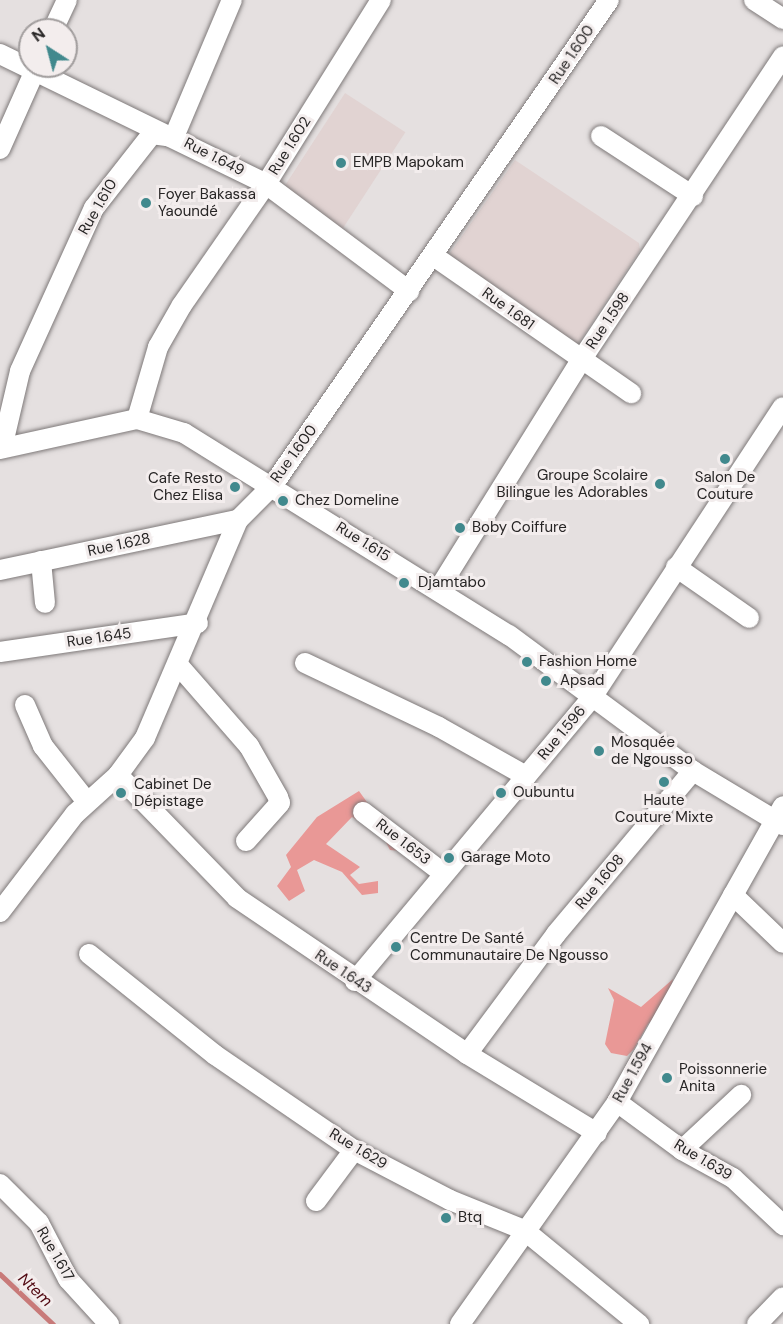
<!DOCTYPE html>
<meta charset="utf-8">
<style>
body{margin:0}
#map{position:relative;width:783px;height:1324px;overflow:hidden;background:#e5e0e0;font-family:"DM Sans",sans-serif}
div>[style]{position:absolute}
[style*='--x']{left:calc(var(--x)*1px);top:calc(var(--y)*1px);width:calc(var(--w)*1px);rotate:calc(var(--a)*1deg)}
.built>*{inset:0;background:#e1d3d2;transform-origin:0 0}
.forest>*{inset:0;background:#e99896}
.stream>*{height:4.5px;margin:-2.25px;padding:0 2.25px;transform-origin:2.25px;border-radius:2.25px;background:#c87a79}
.roads{filter:drop-shadow(0 0 2px #7e7979) drop-shadow(0 0 2px #7e7979)}
.minor>*{height:20px;margin:-10px;padding:0 10px;transform-origin:10px;border-radius:10px;background:#fff}
.dots>*{width:16px;height:16px;translate:-50% -50%;box-sizing:border-box;border:3px solid #f3eded;border-radius:50%}
span{translate:-50% -50%;white-space:nowrap;text-align:center;line-height:1.15;-webkit-text-stroke:6px #f3eded;paint-order:stroke}
.street-label{font-size:15px;color:#272525}
.poi-label{font-size:15px;color:#272525}
.left{translate:0 -50%;text-align:left}
.right{translate:-100% -50%;text-align:right}
.water-label{font-size:16px;color:#510912;font-style:italic}
.north{position:absolute;left:18px;top:18px;width:60px;height:60px;box-sizing:border-box;background:#f3eded;border:2px solid #a19d9d;border-radius:50%;rotate:324deg;font-size:16px;font-weight:700;line-height:24px;text-align:center;color:#272525}
.north::after{content:'';display:block;margin:auto;width:21px;height:27px;background:#41898d;clip-path:polygon(50% 0,100% 100%,50% 72%,0 100%)}
</style>
<div id="map">
<div class="built">
<div style="left:345px;top:93px;width:72px;height:123px;rotate:33deg"></div>
<div style="clip-path:polygon(515px 160px,639px 243px,640px 250px,574px 350px,446px 259px)"></div>
</div>
<div class="forest">
<div style="clip-path:polygon(359px 791px,402px 851px,390px 850px,381px 833px,352px 817px,326px 844px,360px 867px,350px 875px,359px 884px,378px 881px,378px 893px,362px 895px,342px 872px,314px 860px,297px 870px,305px 891px,289px 901px,277px 886px,291px 867px,286px 855px,317px 817px)"></div>
<div style="clip-path:polygon(673px 979px,669px 1004px,648px 1024px,634px 1049px,627px 1056px,611px 1053px,605px 1044px,614px 1000px,608px 988px,641px 1007px)"></div>
</div>
<div class="stream">
<div style="--x:0;--y:1274;--w:73;--a:43.3"></div>
</div>
<div class="roads">
<div class="minor">
<div style="--x:754;--y:0;--w:35;--a:33"></div>
<div style="--x:53;--y:30;--w:33;--a:-65"></div>
<div style="--x:0;--y:54;--w:296;--a:26"></div>
<div style="--x:266;--y:184;--w:179;--a:36.8"></div>
<div style="--x:601;--y:136;--w:110;--a:33.1"></div>
<div style="--x:0;--y:149;--w:91;--a:-66"></div>
<div style="--x:435;--y:257;--w:239;--a:34.8"></div>
<div style="--x:137;--y:419;--w:75;--a:-73.7"></div>
<div style="--x:158;--y:347;--w:48;--a:-60.3"></div>
<div style="--x:182;--y:305;--w:147;--a:-55.2"></div>
<div style="--x:266;--y:184;--w:217;--a:-58"></div>
<div style="--x:2;--y:448;--w:79;--a:-76.8"></div>
<div style="--x:20;--y:371;--w:179;--a:-65.6"></div>
<div style="--x:94;--y:208;--w:94;--a:-51.9"></div>
<div style="--x:152;--y:134;--w:22;--a:8"></div>
<div style="--x:174;--y:137;--w:149;--a:-67.1"></div>
<div style="--x:0;--y:449;--w:140;--a:-12.4"></div>
<div style="--x:137;--y:419;--w:49;--a:16.6"></div>
<div style="--x:184;--y:433;--w:383;--a:31.9"></div>
<div style="--x:509;--y:635;--w:229;--a:36.5"></div>
<div style="--x:693;--y:771;--w:105;--a:31"></div>
<div style="--x:41;--y:561;--w:42;--a:84.6"></div>
<div style="--x:676;--y:567;--w:89;--a:34.9"></div>
<div style="--x:0;--y:570;--w:243;--a:-11.9"></div>
<div style="--x:438;--y:590;--w:269;--a:-58.1"></div>
<div style="--x:580;--y:362;--w:367;--a:-56.4"></div>
<div style="--x:0;--y:652;--w:200;--a:-8.3"></div>
<div style="--x:305;--y:663;--w:148;--a:25.5"></div>
<div style="--x:439;--y:727;--w:100;--a:29.4"></div>
<div style="--x:180;--y:667;--w:105;--a:48.9"></div>
<div style="--x:249;--y:746;--w:59;--a:60.4"></div>
<div style="--x:278;--y:797;--w:6;--a:72"></div>
<div style="--x:280;--y:803;--w:51;--a:131.8"></div>
<div style="--x:25;--y:705;--w:45;--a:66.3"></div>
<div style="--x:43;--y:746;--w:71;--a:51.8"></div>
<div style="--x:118;--y:775;--w:171;--a:45.9"></div>
<div style="--x:237;--y:898;--w:278;--a:34.1"></div>
<div style="--x:467;--y:1054;--w:152;--a:31.3"></div>
<div style="--x:363;--y:812;--w:101;--a:37.3"></div>
<div style="--x:733;--y:895;--w:69;--a:43.8"></div>
<div style="--x:0;--y:912;--w:123;--a:-52.6"></div>
<div style="--x:75;--y:814;--w:58;--a:-42.2"></div>
<div style="--x:118;--y:775;--w:46;--a:-53.9"></div>
<div style="--x:145;--y:738;--w:237;--a:-66.9"></div>
<div style="--x:238;--y:520;--w:49;--a:-45"></div>
<div style="--x:273;--y:485;--w:590;--a:-55.29"></div>
<div style="--x:89;--y:954;--w:161;--a:38.7"></div>
<div style="--x:215;--y:1055;--w:168;--a:34.4"></div>
<div style="--x:354;--y:1150;--w:108;--a:27.5"></div>
<div style="--x:450;--y:1200;--w:80;--a:22.1"></div>
<div style="--x:524;--y:1230;--w:149;--a:39.3"></div>
<div style="--x:355;--y:981;--w:368;--a:-50.1"></div>
<div style="--x:591;--y:699;--w:349;--a:-56.7"></div>
<div style="--x:467;--y:1054;--w:149;--a:-53.4"></div>
<div style="--x:556;--y:934;--w:213;--a:-50"></div>
<div style="--x:617;--y:1102;--w:81;--a:36.4"></div>
<div style="--x:682;--y:1150;--w:58;--a:28.8"></div>
<div style="--x:733;--y:1178;--w:69;--a:43.2"></div>
<div style="--x:682;--y:1150;--w:81;--a:-43"></div>
<div style="--x:0;--y:1184;--w:55;--a:45"></div>
<div style="--x:39;--y:1223;--w:63;--a:62.6"></div>
<div style="--x:68;--y:1279;--w:61;--a:47.7"></div>
<div style="--x:316;--y:1201;--w:64;--a:-53.3"></div>
<div style="--x:460;--y:1324;--w:272;--a:-54.7"></div>
<div style="--x:617;--y:1102;--w:339;--a:-60.7"></div>
<div style="--x:757;--y:1324;--w:37;--a:-46"></div>
</div>
</div>
<div class="dots">
<div style="left:341px;top:163px;background:#41898d"></div>
<div style="left:146px;top:203px;background:#41898d"></div>
<div style="left:725px;top:459px;background:#41898d"></div>
<div style="left:660px;top:484px;background:#41898d"></div>
<div style="left:235px;top:487px;background:#41898d"></div>
<div style="left:283px;top:501px;background:#41898d"></div>
<div style="left:460px;top:528px;background:#41898d"></div>
<div style="left:404px;top:583px;background:#41898d"></div>
<div style="left:527px;top:662px;background:#41898d"></div>
<div style="left:546px;top:681px;background:#41898d"></div>
<div style="left:599px;top:751px;background:#41898d"></div>
<div style="left:664px;top:782px;background:#41898d"></div>
<div style="left:121px;top:793px;background:#41898d"></div>
<div style="left:501px;top:793px;background:#41898d"></div>
<div style="left:449px;top:858px;background:#41898d"></div>
<div style="left:396px;top:947px;background:#41898d"></div>
<div style="left:667px;top:1078px;background:#41898d"></div>
<div style="left:446px;top:1218px;background:#41898d"></div>
</div>
<div class="street-label">
<span style="left:572px;top:55px;rotate:-56deg">Rue 1.600</span>
<span style="left:290px;top:146px;rotate:-58deg">Rue 1.602</span>
<span style="left:214px;top:157px;rotate:27deg">Rue 1.649</span>
<span style="left:98px;top:207px;rotate:-60deg">Rue 1.610</span>
<span style="left:508px;top:309px;rotate:36deg">Rue 1.681</span>
<span style="left:608px;top:321px;rotate:-56deg">Rue 1.598</span>
<span style="left:294px;top:454px;rotate:-54deg">Rue 1.600</span>
<span style="left:363px;top:542px;rotate:32deg">Rue 1.615</span>
<span style="left:119px;top:545px;rotate:-12deg">Rue 1.628</span>
<span style="left:99px;top:638px;rotate:-8deg">Rue 1.645</span>
<span style="left:562px;top:733px;rotate:-50deg">Rue 1.596</span>
<span style="left:403px;top:842px;rotate:38deg">Rue 1.653</span>
<span style="left:600px;top:882px;rotate:-50deg">Rue 1.608</span>
<span style="left:343px;top:972px;rotate:34deg">Rue 1.643</span>
<span style="left:633px;top:1073px;rotate:-61deg">Rue 1.594</span>
<span style="left:358px;top:1149px;rotate:31deg">Rue 1.629</span>
<span style="left:703px;top:1160px;rotate:31deg">Rue 1.639</span>
<span style="left:55px;top:1254px;rotate:60deg">Rue 1.617</span>
</div>
<div class="poi-label">
<span class="left" style="left:353px;top:163px">EMPB Mapokam</span>
<span class="left" style="left:158px;top:203px">Foyer Bakassa<br>Yaoundé</span>
<span class="right" style="left:648px;top:484px">Groupe Scolaire<br>Bilingue les Adorables</span>
<span style="left:725px;top:486px">Salon De<br>Couture</span>
<span class="right" style="left:223px;top:487px">Cafe Resto<br>Chez Elisa</span>
<span class="left" style="left:295px;top:501px">Chez Domeline</span>
<span class="left" style="left:472px;top:528px">Boby Coiffure</span>
<span class="left" style="left:418px;top:583px">Djamtabo</span>
<span class="left" style="left:539px;top:662px">Fashion Home</span>
<span class="left" style="left:560px;top:681px">Apsad</span>
<span class="left" style="left:611px;top:751px">Mosquée<br>de Ngousso</span>
<span class="left" style="left:134px;top:793px">Cabinet De<br>Dépistage</span>
<span class="left" style="left:513px;top:793px">Oubuntu</span>
<span style="left:664px;top:809px">Haute<br>Couture Mixte</span>
<span class="left" style="left:461px;top:858px">Garage Moto</span>
<span class="left" style="left:410px;top:947px">Centre De Santé<br>Communautaire De Ngousso</span>
<span class="left" style="left:679px;top:1078px">Poissonnerie<br>Anita</span>
<span class="left" style="left:458px;top:1218px">Btq</span>
</div>
<div class="water-label">
<span style="left:35px;top:1290px;rotate:44deg">Ntem</span>
</div>
<div class="north">N</div>
</div>
